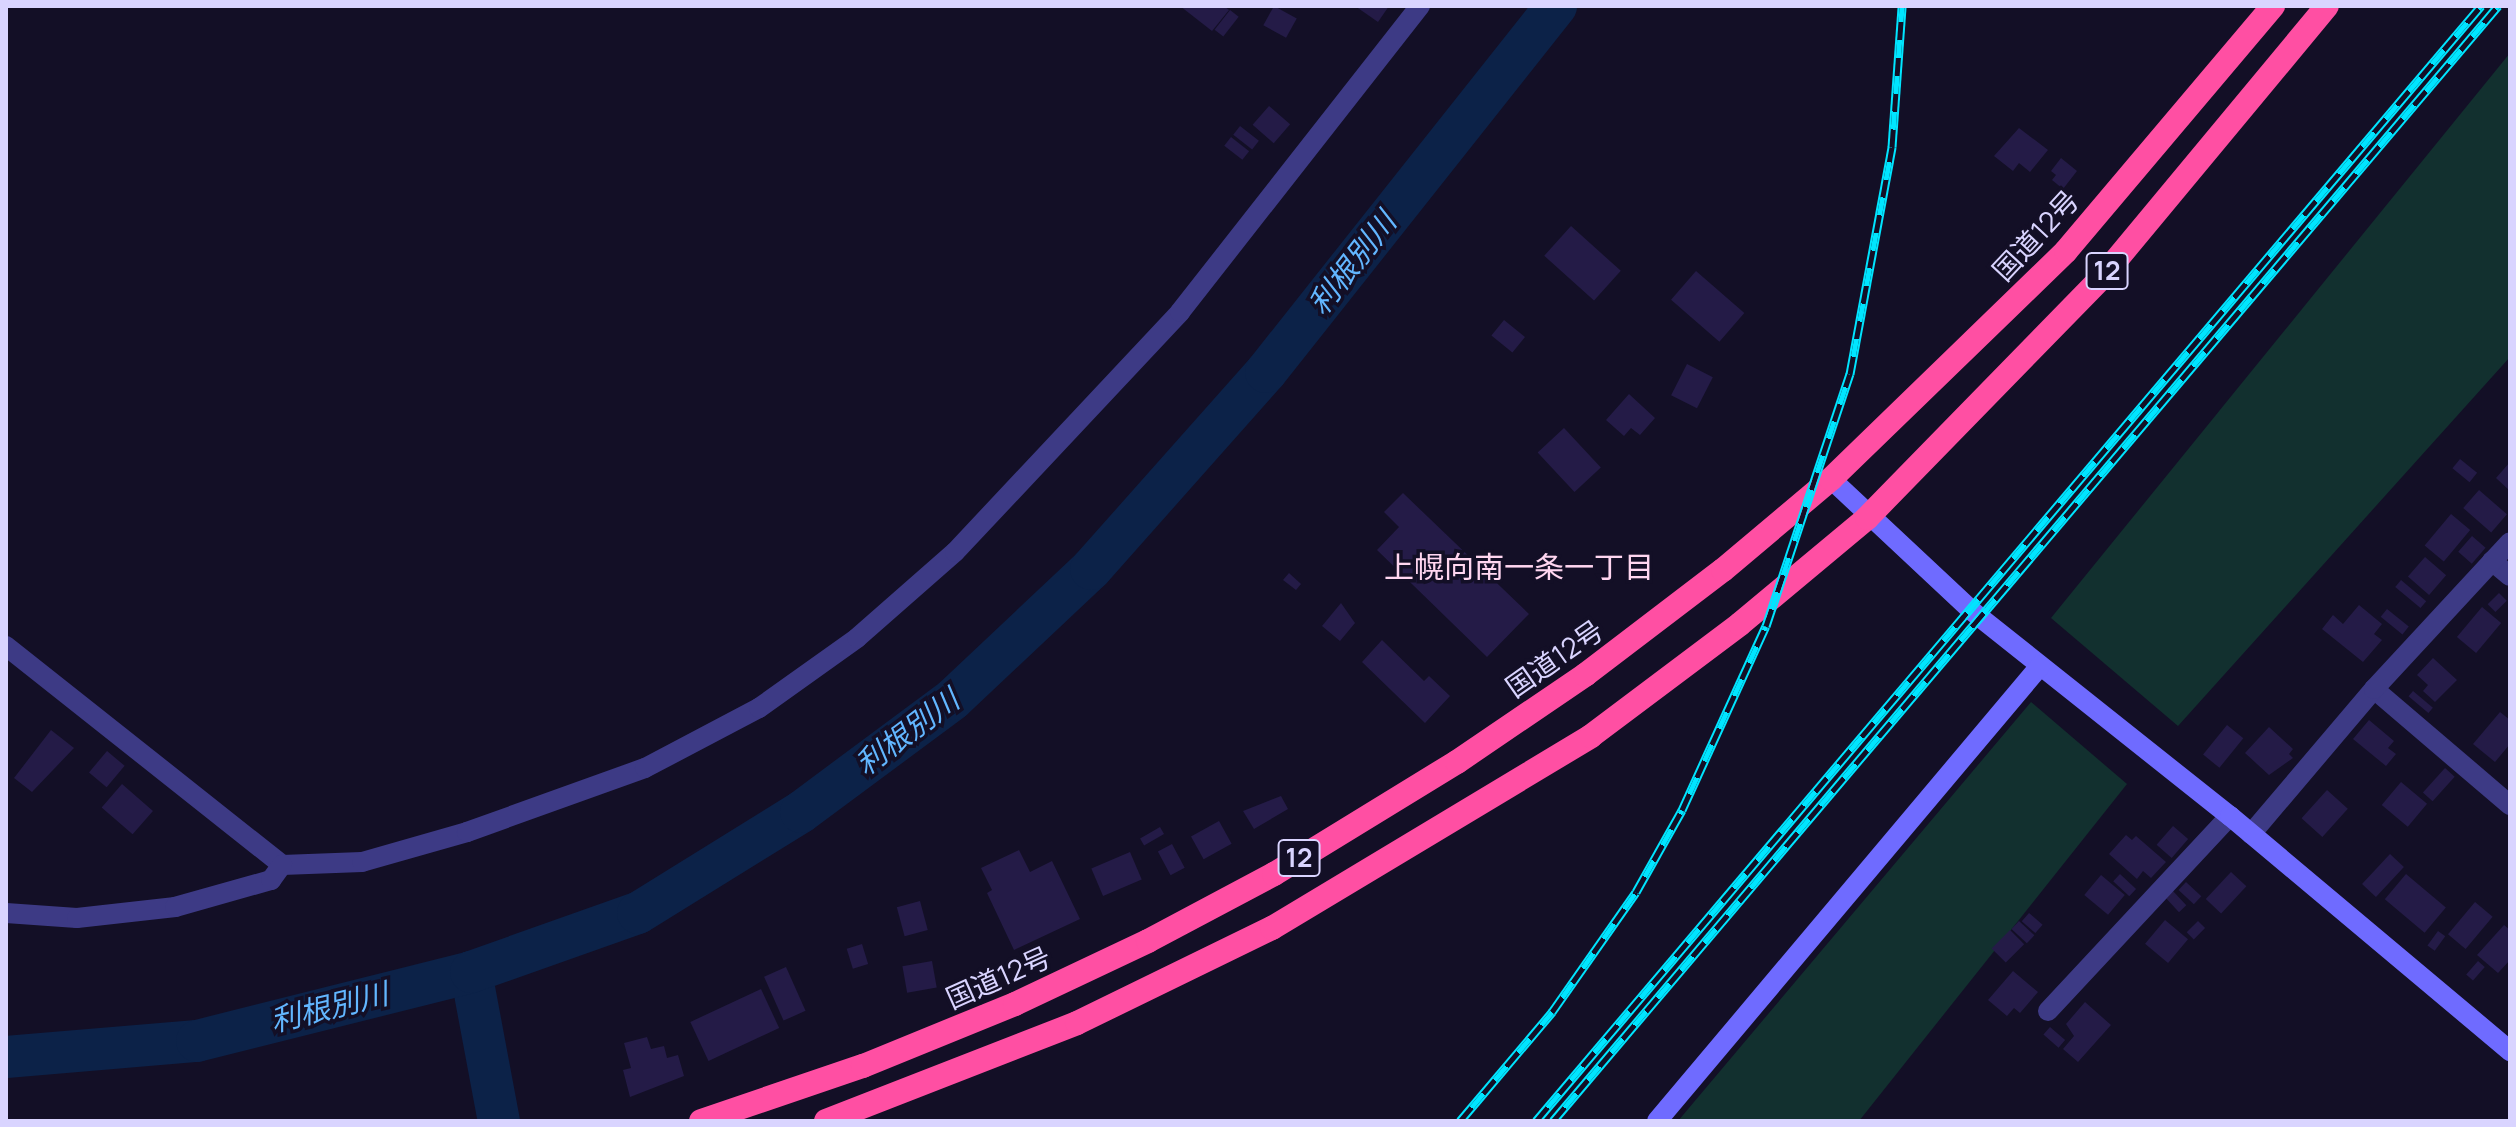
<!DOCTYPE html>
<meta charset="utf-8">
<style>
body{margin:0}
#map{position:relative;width:2516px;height:1127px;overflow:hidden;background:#130f26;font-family:Manrope,"Noto Sans JP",sans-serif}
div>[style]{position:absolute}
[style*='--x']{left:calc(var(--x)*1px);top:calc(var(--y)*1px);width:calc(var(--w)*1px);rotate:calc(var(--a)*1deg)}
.green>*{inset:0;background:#12302f}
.river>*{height:42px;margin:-21px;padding:0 21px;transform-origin:21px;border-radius:21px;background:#0c2248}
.building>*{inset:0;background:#241b47;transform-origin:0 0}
.street>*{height:20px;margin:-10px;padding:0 10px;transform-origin:10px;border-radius:10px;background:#3d3a85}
.secondary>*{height:20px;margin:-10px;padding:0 10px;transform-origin:10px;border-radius:10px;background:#6f6bff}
.highway>*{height:24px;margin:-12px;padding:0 12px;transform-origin:12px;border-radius:12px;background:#ff4fa3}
.rail>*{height:9px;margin-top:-4.5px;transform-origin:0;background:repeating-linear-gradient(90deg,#130f26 0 18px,#00e5ff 0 36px);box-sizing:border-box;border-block:2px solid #00e5ff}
span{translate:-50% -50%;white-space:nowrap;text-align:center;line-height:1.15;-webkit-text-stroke:7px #130f26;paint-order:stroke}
.shield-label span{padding:2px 6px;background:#130f26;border:2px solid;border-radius:6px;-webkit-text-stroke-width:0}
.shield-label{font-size:26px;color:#d9d4ff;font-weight:700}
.street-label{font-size:28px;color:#d9d4ff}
.water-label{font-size:30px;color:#62b6ff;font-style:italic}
.neighbourhood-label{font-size:30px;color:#ffd6f0}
.frame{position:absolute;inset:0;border:8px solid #d9d4ff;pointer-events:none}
</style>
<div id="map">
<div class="green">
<div style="clip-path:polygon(2510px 53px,2510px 357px,2178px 726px,2051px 618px)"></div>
<div style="clip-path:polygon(2031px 702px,2127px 784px,1859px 1121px,1678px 1121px)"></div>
</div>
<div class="river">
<div style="--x:471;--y:972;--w:152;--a:79.4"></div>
<div style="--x:6;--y:1057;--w:192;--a:-4.8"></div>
<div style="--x:197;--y:1041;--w:283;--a:-14.1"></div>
<div style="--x:471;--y:972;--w:177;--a:-19.5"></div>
<div style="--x:638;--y:913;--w:192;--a:-31.8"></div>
<div style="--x:801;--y:812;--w:189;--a:-36.6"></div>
<div style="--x:953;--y:699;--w:190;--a:-43.3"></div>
<div style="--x:1091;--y:569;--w:264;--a:-48.4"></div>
<div style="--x:1266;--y:372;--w:467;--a:-51.6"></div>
</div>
<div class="building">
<div style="clip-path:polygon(1180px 6px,1224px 6px,1229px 10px,1212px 31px)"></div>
<div style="left:1274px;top:6px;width:26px;height:22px;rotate:29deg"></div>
<div style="clip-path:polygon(1355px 6px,1389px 6px,1378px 22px)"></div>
<div style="left:1230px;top:10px;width:11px;height:25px;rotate:38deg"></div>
<div style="left:1269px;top:106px;width:28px;height:25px;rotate:41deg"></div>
<div style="left:1240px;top:126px;width:24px;height:11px;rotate:38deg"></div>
<div style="clip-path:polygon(2019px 128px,2048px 150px,2030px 172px,2019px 163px,2013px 171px,1994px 156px)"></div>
<div style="left:1231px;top:137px;width:23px;height:11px;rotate:38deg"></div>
<div style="clip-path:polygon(2061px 158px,2077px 171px,2063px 189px,2052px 180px,2056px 175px,2051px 171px)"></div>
<div style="left:1571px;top:226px;width:67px;height:40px;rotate:42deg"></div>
<div style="left:1696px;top:271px;width:64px;height:38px;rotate:41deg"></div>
<div style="left:1504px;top:320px;width:27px;height:20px;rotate:39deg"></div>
<div style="left:1687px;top:364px;width:29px;height:35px;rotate:27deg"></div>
<div style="clip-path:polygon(1629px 394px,1655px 418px,1640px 435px,1631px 428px,1624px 436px,1606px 420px)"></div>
<div style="left:1564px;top:428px;width:54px;height:36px;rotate:47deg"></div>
<div style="left:2460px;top:459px;width:22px;height:12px;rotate:39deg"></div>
<div style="clip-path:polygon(2510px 462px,2510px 491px,2496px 478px)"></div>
<div style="left:2479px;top:490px;width:37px;height:24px;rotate:41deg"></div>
<div style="clip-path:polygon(1403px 493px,1529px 614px,1487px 657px,1377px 550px,1399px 527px,1384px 512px)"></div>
<div style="left:2451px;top:514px;width:25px;height:41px;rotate:40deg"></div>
<div style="left:2472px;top:536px;width:18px;height:21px;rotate:41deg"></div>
<div style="left:2425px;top:557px;width:28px;height:26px;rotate:41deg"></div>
<div style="clip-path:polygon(1289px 573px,1301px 584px,1296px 590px,1283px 580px)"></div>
<div style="left:2401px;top:580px;width:33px;height:9px;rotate:40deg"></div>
<div style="left:2499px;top:593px;width:11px;height:16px;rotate:45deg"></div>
<div style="clip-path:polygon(1341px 603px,1355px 623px,1340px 641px,1322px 626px)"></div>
<div style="clip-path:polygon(2359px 605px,2382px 624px,2374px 634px,2382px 640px,2363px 662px,2322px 629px,2333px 615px,2343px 624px)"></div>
<div style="left:2482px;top:607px;width:25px;height:39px;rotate:40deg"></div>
<div style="left:2387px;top:609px;width:28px;height:10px;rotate:39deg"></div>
<div style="clip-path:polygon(1382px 640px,1424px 681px,1429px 676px,1450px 696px,1425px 723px,1362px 662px)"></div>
<div style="clip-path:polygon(2433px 658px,2457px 680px,2435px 702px,2423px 691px,2428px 685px,2417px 675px)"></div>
<div style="left:2413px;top:691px;width:26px;height:7px;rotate:40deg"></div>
<div style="clip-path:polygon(2500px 712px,2510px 720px,2510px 744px,2495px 762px,2473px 744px)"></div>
<div style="clip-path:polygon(2369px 720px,2394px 741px,2388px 748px,2396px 754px,2386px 766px,2353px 739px)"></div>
<div style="left:2227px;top:725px;width:21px;height:38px;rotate:39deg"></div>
<div style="clip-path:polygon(2269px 727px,2293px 749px,2289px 754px,2293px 758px,2269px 775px,2245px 753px)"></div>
<div style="clip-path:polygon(51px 730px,74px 748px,32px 792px,14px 778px)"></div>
<div style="left:107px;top:751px;width:23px;height:28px;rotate:40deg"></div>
<div style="left:2445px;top:768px;width:13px;height:33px;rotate:42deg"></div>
<div style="left:2401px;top:782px;width:34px;height:30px;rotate:40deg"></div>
<div style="left:122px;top:784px;width:41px;height:31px;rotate:41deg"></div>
<div style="left:2327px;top:790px;width:28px;height:38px;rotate:42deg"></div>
<div style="clip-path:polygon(1281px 796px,1288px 809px,1254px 829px,1243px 811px)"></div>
<div style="left:1219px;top:821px;width:26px;height:32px;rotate:61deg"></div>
<div style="left:2173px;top:826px;width:20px;height:25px;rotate:41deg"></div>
<div style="left:1160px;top:827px;width:8px;height:23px;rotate:60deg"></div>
<div style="clip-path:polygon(2126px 835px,2132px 840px,2136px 836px,2166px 862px,2151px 878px,2143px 871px,2137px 879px,2109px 854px)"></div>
<div style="left:1172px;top:844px;width:27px;height:16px;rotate:62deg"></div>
<div style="clip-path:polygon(1019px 850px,1030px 872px,1052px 861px,1080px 919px,1014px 950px,987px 893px,992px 890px,981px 868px)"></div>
<div style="left:1130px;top:852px;width:30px;height:42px;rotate:67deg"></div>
<div style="left:2390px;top:854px;width:19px;height:41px;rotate:43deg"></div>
<div style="left:2231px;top:872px;width:21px;height:37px;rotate:43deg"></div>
<div style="left:2120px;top:874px;width:22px;height:10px;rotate:43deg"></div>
<div style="left:2406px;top:874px;width:52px;height:33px;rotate:40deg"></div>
<div style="left:2101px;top:875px;width:31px;height:26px;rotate:40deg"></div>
<div style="left:2186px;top:882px;width:21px;height:11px;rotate:43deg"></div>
<div style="left:2172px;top:890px;width:21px;height:10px;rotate:47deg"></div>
<div style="left:920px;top:901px;width:30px;height:24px;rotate:75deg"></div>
<div style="left:2475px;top:902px;width:23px;height:42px;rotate:40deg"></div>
<div style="left:2029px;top:913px;width:18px;height:11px;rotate:41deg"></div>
<div style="left:2165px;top:920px;width:30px;height:31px;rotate:40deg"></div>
<div style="left:2019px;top:921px;width:21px;height:11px;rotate:43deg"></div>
<div style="left:2198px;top:921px;width:10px;height:16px;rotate:45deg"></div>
<div style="clip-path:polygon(2504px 925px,2510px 930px,2510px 960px,2498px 973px,2477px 955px)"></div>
<div style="left:2010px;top:930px;width:20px;height:26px;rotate:45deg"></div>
<div style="left:2438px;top:931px;width:9px;height:18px;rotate:36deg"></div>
<div style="left:862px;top:944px;width:21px;height:16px;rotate:73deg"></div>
<div style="left:932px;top:961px;width:27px;height:30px;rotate:80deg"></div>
<div style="left:2478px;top:961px;width:9px;height:18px;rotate:41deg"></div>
<div style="left:786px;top:967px;width:48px;height:24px;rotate:66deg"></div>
<div style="clip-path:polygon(2013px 971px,2038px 992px,2020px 1013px,2014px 1008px,2007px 1016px,1988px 1000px)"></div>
<div style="left:761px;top:989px;width:43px;height:78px;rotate:65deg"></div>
<div style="clip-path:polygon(2085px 1002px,2111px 1025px,2078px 1062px,2063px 1049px,2074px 1036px,2066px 1024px)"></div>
<div style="left:2050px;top:1027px;width:20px;height:10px;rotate:41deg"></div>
<div style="clip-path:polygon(647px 1037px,651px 1049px,664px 1046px,667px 1058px,678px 1055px,684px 1076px,630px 1097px,623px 1070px,631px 1068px,624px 1043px)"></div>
</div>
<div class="street">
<div style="--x:2492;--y:561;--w:23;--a:40"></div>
<div style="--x:6;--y:646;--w:352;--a:38.4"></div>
<div style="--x:282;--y:865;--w:80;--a:-2.1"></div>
<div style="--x:362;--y:862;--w:109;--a:-15.9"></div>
<div style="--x:467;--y:832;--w:189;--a:-19.8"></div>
<div style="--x:645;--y:768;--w:129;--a:-27.8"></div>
<div style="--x:759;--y:708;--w:120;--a:-35.5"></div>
<div style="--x:857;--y:638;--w:130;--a:-41.3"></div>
<div style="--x:955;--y:552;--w:329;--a:-46.8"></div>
<div style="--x:1180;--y:312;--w:389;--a:-51.9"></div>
<div style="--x:2374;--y:689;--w:179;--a:40.5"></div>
<div style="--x:2251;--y:834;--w:190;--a:-49.7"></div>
<div style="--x:2374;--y:689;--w:200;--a:-47.2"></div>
<div style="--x:6;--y:913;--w:71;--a:4"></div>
<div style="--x:77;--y:918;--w:99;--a:-6.4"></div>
<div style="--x:175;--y:907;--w:100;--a:-15.7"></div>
<div style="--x:271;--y:880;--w:19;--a:-54"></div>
<div style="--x:2048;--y:1011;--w:267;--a:-47"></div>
</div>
<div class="secondary">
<div style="--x:1831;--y:479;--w:193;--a:43.1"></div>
<div style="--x:1972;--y:611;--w:330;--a:38.5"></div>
<div style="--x:2230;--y:816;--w:366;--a:40"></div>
<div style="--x:1657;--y:1121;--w:595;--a:-49.91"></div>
</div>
<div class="highway">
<div style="--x:701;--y:1121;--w:171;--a:-18.8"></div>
<div style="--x:863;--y:1066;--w:164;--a:-22.2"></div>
<div style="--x:1015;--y:1004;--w:147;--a:-25.3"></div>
<div style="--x:1148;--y:941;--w:143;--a:-28"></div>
<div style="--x:1274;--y:874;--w:215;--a:-31.5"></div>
<div style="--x:1457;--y:762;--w:155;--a:-34.2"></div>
<div style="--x:1585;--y:675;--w:173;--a:-37.3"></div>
<div style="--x:1723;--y:570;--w:141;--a:-40.1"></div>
<div style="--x:1831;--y:479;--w:327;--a:-44.1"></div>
<div style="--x:2066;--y:251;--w:321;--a:-49.8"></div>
<div style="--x:826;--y:1121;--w:269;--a:-21.3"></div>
<div style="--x:1077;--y:1023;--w:217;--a:-26"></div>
<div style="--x:1272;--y:928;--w:372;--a:-31"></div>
<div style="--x:1591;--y:736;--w:186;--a:-36.9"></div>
<div style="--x:1740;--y:624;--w:165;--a:-39.8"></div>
<div style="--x:1867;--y:518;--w:337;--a:-45.7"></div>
<div style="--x:2102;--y:277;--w:352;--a:-50.3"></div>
</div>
<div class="rail">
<div style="--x:1460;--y:1121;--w:143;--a:-49.8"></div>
<div style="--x:1552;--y:1012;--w:146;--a:-55"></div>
<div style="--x:1636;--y:892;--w:94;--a:-60.7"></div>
<div style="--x:1682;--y:810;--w:202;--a:-65.5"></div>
<div style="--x:1766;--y:626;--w:266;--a:-71.6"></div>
<div style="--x:1850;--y:374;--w:231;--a:-79.5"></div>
<div style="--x:1892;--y:147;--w:141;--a:-85.9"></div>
<div style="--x:1536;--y:1121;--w:1462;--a:-49.72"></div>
<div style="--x:1553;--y:1121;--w:1462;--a:-49.72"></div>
</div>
<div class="shield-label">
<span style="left:2107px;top:271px">12</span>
<span style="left:1299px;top:858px">12</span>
</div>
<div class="street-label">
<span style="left:2035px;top:235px;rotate:-47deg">国道12号</span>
<span style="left:1554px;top:658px;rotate:-35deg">国道12号</span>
<span style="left:998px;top:977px;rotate:-24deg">国道12号</span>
</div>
<div class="water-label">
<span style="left:1352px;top:263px;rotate:-52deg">利根別川</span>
<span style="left:907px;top:732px;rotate:-37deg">利根別川</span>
<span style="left:329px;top:1007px;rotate:-14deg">利根別川</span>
</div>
<div class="neighbourhood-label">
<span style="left:1519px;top:567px">上幌向南一条一丁目</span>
</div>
<div class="frame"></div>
</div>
